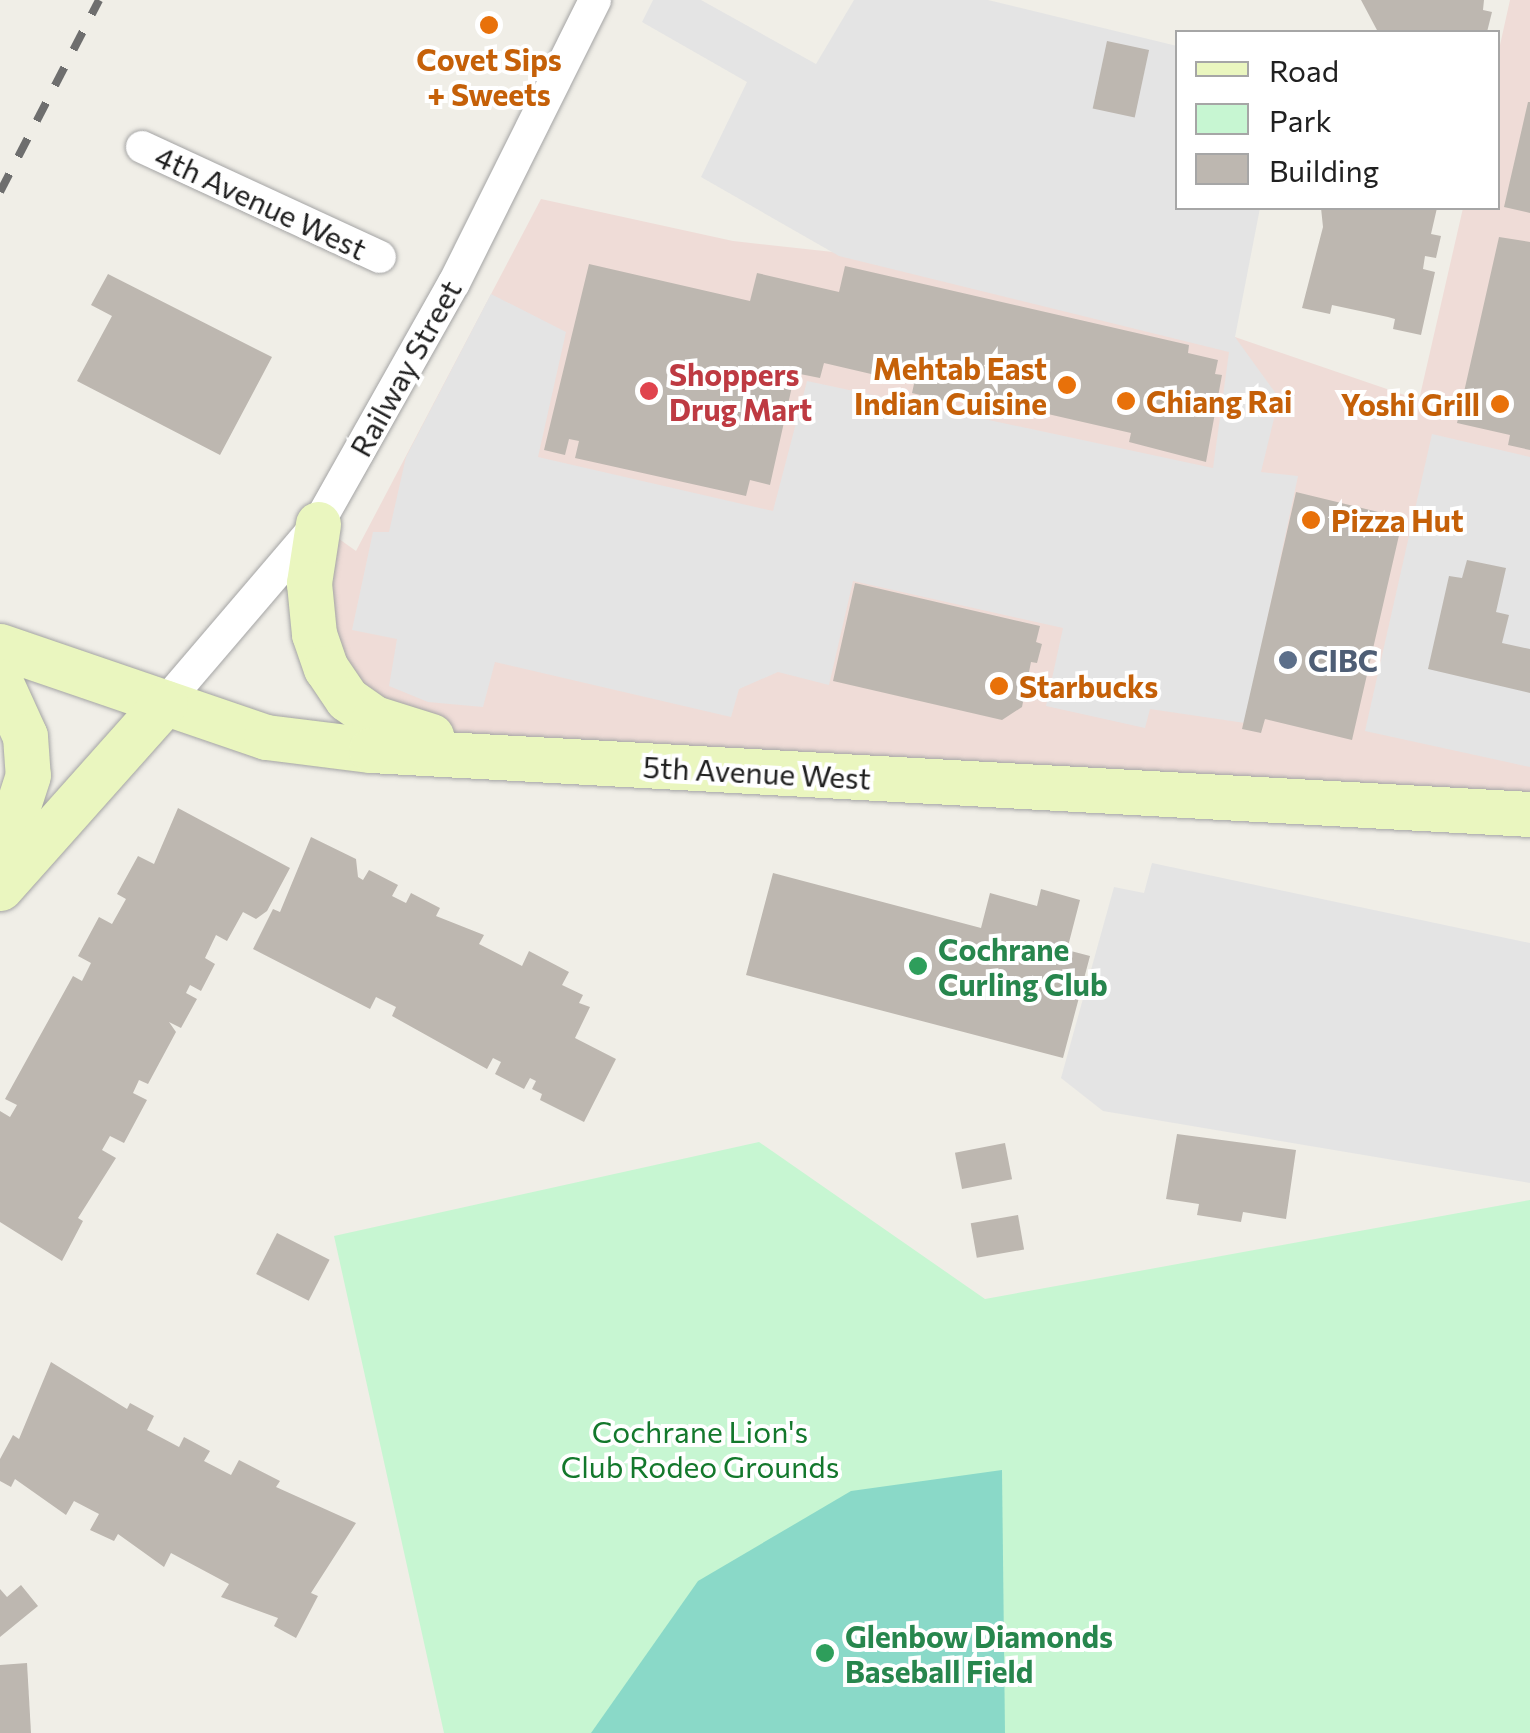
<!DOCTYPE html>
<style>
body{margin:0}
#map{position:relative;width:1530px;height:1733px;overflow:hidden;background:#f0eee7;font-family:Commissioner,sans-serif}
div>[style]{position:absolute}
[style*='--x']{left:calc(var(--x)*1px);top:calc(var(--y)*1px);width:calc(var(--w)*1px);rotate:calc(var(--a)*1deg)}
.commercial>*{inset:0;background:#efdcd7}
.park>*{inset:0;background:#c7f6d2}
.pitch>*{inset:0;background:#8ad9c8}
.parking>*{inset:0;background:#e4e4e4}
.building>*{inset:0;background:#bdb7b0;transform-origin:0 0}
.roads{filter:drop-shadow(0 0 2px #a4a4a4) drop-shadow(0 0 2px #a4a4a4)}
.street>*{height:32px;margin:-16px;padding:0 16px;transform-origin:16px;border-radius:16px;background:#fff}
.secondary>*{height:45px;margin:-22.5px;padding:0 22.5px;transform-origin:22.5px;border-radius:22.5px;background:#eaf6bf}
.rail>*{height:8px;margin-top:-4px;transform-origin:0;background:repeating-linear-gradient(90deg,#6e6e6e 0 20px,transparent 0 40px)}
.dots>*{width:28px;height:28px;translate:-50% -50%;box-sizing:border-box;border:5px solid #fff;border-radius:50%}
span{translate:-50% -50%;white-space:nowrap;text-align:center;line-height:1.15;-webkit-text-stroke:8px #fff;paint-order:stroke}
.food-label{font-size:30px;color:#c56008;font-weight:700}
.right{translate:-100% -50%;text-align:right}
.left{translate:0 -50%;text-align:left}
.street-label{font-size:30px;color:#202020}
.health-label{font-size:30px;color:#be3a42;font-weight:700}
.service-label{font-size:30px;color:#4e5e75;font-weight:700}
.leisure-label{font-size:30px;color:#27864d;font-weight:700}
.park-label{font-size:30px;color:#13782c}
.legend{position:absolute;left:1175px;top:30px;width:325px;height:180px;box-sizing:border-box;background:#fff;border:2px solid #a6a6a6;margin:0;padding:12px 18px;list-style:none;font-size:30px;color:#202020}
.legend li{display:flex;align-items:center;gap:20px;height:50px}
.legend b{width:50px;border:2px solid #a6a6a6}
</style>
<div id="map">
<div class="commercial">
<div style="clip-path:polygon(1510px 0,1530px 0,1530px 814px,515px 756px,347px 699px,318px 524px,356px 551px,541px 199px,733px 241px,833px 252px,1235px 337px,1419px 400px,1463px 208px,1498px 208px,1498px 54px)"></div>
</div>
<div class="park">
<div style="clip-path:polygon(759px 1142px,985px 1299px,1530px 1200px,1530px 1733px,444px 1733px,334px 1236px)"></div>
</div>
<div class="pitch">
<div style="clip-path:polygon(1002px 1470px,1005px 1733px,591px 1733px,698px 1581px,851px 1491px)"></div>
</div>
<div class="parking">
<div style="clip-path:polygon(653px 0,701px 0,816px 64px,854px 0,988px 0,1177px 46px,1178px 208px,1260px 208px,1235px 337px,1279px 398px,1261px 472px,1298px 476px,1245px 723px,1150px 709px,1145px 728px,1046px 706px,1063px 628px,853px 581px,829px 685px,778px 672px,739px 689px,731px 717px,495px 662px,483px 707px,428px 702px,389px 686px,397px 639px,352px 630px,373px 532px,389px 532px,406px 457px,491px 294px,566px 332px,538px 457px,773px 511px,807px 381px,1213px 468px,1229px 352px,839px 256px,701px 177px,747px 82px,642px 22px)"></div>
<div style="clip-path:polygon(1432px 434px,1530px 457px,1530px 767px,1365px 731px)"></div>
<div style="clip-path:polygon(1152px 863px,1530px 943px,1530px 1183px,1103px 1111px,1061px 1078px,1114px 887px,1144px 893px)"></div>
</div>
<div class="building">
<div style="clip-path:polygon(1361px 0,1484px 0,1483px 10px,1492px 12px,1487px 32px,1378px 32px)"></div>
<div style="left:1107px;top:41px;width:43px;height:69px;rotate:12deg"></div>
<div style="clip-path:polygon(1528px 102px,1530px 102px,1530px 213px,1504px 207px)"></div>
<div style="clip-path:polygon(1321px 208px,1437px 208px,1431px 234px,1441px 236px,1436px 258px,1425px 256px,1423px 269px,1435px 272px,1421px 335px,1393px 329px,1395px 319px,1388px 317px,1332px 305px,1330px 314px,1302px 308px,1323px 227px)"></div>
<div style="clip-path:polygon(1499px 237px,1530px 242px,1530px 450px,1508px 445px,1510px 435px,1457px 423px)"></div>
<div style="clip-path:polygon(589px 264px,750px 301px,757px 273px,839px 292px,845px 266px,1189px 345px,1188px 353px,1218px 360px,1215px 374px,1222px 375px,1206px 462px,1129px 442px,1131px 433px,951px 392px,949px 402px,912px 393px,914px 384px,824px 363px,820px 378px,795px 373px,770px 485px,750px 480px,746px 496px,575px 458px,579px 441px,569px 439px,565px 455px,544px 450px)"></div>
<div style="clip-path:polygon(108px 274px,272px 357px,220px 455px,77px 381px,112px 316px,91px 305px)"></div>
<div style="clip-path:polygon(1296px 492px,1403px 518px,1352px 740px,1265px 719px,1261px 733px,1242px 729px)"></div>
<div style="clip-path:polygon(1467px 560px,1506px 568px,1496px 612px,1509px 615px,1502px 643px,1530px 649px,1530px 693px,1428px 669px,1449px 576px,1462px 578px)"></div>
<div style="clip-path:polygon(855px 583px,1040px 626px,1036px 642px,1042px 644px,1037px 663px,1031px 662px,1022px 707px,1002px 720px,833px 681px)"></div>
<div style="clip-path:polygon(178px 808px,290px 868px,267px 911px,256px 919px,243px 912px,227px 941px,216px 935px,205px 958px,215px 964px,201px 991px,190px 985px,186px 993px,197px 999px,181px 1028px,169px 1022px,176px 1032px,148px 1084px,139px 1080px,133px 1093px,147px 1100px,124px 1143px,110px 1136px,102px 1150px,116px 1158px,78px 1218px,83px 1221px,62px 1261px,0 1222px,0 1111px,10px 1117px,17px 1105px,5px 1099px,73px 976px,82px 981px,91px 963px,78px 956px,99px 917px,112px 924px,126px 899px,117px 894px,138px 856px,154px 864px)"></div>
<div style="clip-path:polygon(311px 837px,356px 859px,358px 877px,363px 880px,369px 870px,398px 885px,392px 896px,406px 903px,411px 893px,440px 908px,436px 916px,484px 935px,479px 944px,522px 966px,529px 951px,569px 972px,562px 985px,583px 995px,579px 1003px,590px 1007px,575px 1038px,616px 1059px,584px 1122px,540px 1100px,542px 1094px,532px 1089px,536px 1081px,530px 1078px,524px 1089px,495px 1074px,501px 1062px,493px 1058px,487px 1069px,392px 1016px,396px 1007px,376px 997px,370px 1009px,253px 949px,273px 909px,280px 912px)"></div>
<div style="clip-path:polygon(773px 873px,981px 928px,990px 893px,1037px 906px,1041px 889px,1080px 900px,1067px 950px,1090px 956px,1063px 1058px,746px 975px)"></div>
<div style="clip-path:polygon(1177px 1134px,1296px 1150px,1286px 1219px,1243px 1212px,1241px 1222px,1197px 1215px,1199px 1204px,1166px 1199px)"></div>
<div style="left:1005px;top:1143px;width:37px;height:51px;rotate:79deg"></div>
<div style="left:1018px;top:1215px;width:35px;height:48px;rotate:80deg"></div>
<div style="left:277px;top:1233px;width:59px;height:46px;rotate:27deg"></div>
<div style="clip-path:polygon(51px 1362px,127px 1409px,130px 1403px,154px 1416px,147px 1430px,179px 1447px,184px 1437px,210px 1451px,204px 1461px,231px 1475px,239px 1460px,280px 1481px,276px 1487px,356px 1523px,311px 1593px,318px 1596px,296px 1638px,274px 1626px,278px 1618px,221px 1597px,229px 1584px,171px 1553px,164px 1567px,118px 1534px,114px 1541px,90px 1530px,99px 1514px,74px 1501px,66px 1515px,15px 1479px,11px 1487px,0 1481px,0 1459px,13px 1435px,19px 1439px)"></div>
<div style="clip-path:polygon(21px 1585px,38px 1606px,0 1637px,0 1589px,7px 1597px)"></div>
<div style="clip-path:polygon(27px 1663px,31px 1733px,0 1733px,0 1665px)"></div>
</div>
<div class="roads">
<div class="street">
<div style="--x:142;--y:147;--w:262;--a:24.8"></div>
<div style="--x:165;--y:703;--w:235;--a:-49.5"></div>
<div style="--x:318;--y:524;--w:277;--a:-60.6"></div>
<div style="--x:454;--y:283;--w:316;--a:-63.5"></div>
</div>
<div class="secondary">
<div style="--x:318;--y:524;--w:60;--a:98.7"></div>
<div style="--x:309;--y:583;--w:51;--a:84.4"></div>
<div style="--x:314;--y:634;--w:36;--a:71"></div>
<div style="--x:326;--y:668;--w:37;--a:56"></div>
<div style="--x:347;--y:699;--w:33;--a:35"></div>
<div style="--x:374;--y:718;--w:60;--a:17.5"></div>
<div style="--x:0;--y:646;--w:281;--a:18.9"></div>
<div style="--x:266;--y:737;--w:106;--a:7.1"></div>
<div style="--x:371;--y:750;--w:1161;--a:3.16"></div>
<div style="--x:0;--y:681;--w:60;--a:65.6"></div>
<div style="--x:25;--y:736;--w:39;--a:86"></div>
<div style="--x:28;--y:775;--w:90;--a:108"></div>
<div style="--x:0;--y:888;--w:248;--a:-48.3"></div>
</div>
</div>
<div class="rail">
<div style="--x:0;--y:192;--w:216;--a:-62.7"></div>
</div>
<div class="dots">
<div style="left:489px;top:25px;background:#e8710a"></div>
<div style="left:1067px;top:385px;background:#e8710a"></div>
<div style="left:649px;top:391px;background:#e0444e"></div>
<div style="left:1126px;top:401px;background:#e8710a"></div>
<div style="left:1500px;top:404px;background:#e8710a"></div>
<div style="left:1311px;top:520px;background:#e8710a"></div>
<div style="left:1288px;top:660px;background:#5c6f8a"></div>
<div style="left:999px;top:686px;background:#e8710a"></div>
<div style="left:918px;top:966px;background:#2e9e5b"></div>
<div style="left:825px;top:1653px;background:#2e9e5b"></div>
</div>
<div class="food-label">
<span style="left:489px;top:76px">Covet Sips<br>+ Sweets</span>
<span class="right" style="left:1047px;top:385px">Mehtab East<br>Indian Cuisine</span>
<span class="left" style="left:1146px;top:401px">Chiang Rai</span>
<span class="right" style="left:1480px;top:404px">Yoshi Grill</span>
<span class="left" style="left:1331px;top:520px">Pizza Hut</span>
<span class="left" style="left:1019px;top:686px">Starbucks</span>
</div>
<div class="street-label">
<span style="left:261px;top:202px;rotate:25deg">4th Avenue West</span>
<span style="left:405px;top:368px;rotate:-61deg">Railway Street</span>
<span style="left:757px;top:772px;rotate:3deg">5th Avenue West</span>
</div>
<div class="health-label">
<span class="left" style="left:669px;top:391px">Shoppers<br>Drug Mart</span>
</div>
<div class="service-label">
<span class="left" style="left:1308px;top:660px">CIBC</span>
</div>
<div class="leisure-label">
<span class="left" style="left:938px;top:966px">Cochrane<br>Curling Club</span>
<span class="left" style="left:845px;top:1653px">Glenbow Diamonds<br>Baseball Field</span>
</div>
<div class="park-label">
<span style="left:700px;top:1448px">Cochrane Lion's<br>Club Rodeo Grounds</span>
</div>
<ul class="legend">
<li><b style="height:12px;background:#eaf6bf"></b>Road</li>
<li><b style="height:28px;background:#c7f6d2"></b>Park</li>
<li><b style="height:28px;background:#bdb7b0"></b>Building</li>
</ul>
</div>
